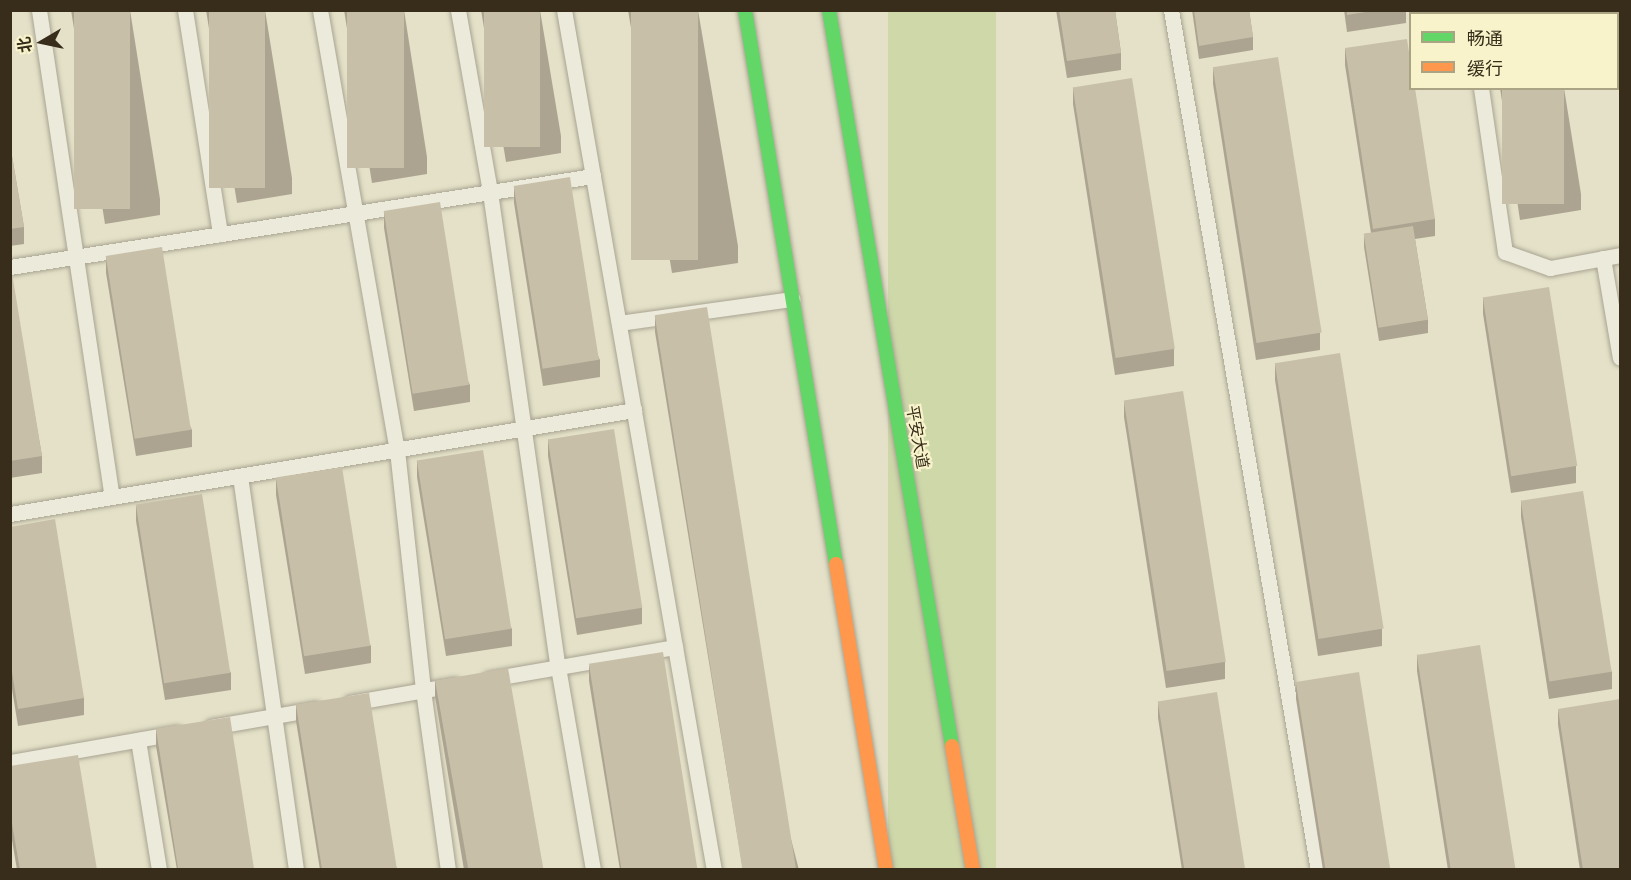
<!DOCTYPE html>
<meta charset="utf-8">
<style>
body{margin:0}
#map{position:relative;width:1631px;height:880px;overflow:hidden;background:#e4e1c8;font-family:Lora,"Noto Sans SC",serif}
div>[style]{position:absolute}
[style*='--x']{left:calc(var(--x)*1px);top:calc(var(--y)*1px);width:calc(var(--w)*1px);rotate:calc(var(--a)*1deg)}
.green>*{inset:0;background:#cfd8a9;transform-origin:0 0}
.roads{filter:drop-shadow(0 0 2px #a9a492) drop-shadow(0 0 2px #a9a492)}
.lane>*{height:15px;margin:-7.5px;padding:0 7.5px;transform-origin:7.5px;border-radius:7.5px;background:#eceadb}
.fast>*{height:14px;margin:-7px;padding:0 7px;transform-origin:7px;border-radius:7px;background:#63d668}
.slow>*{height:14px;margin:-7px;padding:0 7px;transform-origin:7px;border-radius:7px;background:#ff974d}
.wall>*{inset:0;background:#aca490}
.building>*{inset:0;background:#c8bfa8;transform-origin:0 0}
span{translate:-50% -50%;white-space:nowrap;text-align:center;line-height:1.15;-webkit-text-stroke:4.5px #f8f3cb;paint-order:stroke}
.street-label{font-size:16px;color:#372d1a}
.frame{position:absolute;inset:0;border:12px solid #372d1a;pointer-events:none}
.legend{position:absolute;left:1409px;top:12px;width:210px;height:78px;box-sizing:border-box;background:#f8f3cb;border:2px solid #aba484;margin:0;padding:8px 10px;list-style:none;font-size:18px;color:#372d1a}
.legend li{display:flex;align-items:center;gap:12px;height:30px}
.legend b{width:30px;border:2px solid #aba484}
.north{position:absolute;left:12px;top:12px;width:60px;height:60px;-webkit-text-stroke:4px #f8f3cb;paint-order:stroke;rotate:261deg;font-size:16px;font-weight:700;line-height:24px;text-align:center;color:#372d1a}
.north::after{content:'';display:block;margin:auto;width:21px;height:27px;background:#372d1a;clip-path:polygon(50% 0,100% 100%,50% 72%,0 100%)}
</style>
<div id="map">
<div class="green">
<div style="left:888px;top:11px;width:108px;height:870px"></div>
</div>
<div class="roads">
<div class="lane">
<div style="--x:39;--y:10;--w:492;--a:81.5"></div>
<div style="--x:185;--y:10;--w:227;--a:81.1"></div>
<div style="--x:320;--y:10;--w:447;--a:80.1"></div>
<div style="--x:397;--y:450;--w:241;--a:83.8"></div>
<div style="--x:423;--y:690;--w:182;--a:82.1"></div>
<div style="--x:458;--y:10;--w:185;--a:80"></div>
<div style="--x:490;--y:192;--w:480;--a:81.9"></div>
<div style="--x:558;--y:667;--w:206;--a:80.2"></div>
<div style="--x:564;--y:10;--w:873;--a:80.11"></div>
<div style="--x:1171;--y:10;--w:872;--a:80.3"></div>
<div style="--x:1470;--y:10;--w:4;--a:90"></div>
<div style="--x:1481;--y:88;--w:166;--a:81.7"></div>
<div style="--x:1505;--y:252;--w:48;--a:19.6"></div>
<div style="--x:1550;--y:268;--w:71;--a:-10.5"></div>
<div style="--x:1603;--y:258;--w:101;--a:80.4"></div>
<div style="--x:10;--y:267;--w:590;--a:-8.87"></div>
<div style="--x:619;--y:323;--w:175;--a:-7.9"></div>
<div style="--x:240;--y:476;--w:398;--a:81.9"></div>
<div style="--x:10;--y:514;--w:633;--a:-9.46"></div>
<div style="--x:489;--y:679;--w:189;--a:-9.8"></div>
<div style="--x:350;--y:703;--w:106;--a:-9.8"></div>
<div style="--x:211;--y:727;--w:106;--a:-9.8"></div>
<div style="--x:138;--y:740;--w:132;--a:80.8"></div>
<div style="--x:10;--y:762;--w:169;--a:-9.9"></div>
</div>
<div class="fast">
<div style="--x:745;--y:10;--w:561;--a:80.67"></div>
<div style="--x:829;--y:10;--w:746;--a:80.51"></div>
</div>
<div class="slow">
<div style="--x:836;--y:564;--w:310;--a:80.7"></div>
<div style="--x:952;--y:746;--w:126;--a:80.4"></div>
</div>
</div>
<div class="wall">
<div style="clip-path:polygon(71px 10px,130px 10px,160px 199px,160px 215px,105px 224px)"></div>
<div style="clip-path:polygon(206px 10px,265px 10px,292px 178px,292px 194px,237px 203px)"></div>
<div style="clip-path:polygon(344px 10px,404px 10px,427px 157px,427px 174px,372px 183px)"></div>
<div style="clip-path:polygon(481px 10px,540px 10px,561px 136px,561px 153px,506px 162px)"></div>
<div style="clip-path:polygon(628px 10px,698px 10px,738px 246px,738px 263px,672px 273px)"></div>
<div style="clip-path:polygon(1056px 10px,1115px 10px,1121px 53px,1121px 70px,1067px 78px)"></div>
<div style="clip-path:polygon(1192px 10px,1249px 10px,1253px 37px,1253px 50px,1199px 59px)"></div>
<div style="clip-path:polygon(1344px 10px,1406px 10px,1406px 23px,1347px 32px)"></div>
<div style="clip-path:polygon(1345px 48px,1435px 219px,1435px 236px,1415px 239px,1428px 320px,1428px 333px,1379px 341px,1364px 247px,1364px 234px,1371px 233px,1345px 65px)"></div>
<div style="clip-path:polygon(1213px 67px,1320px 333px,1320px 350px,1256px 360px,1213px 84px)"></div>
<div style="clip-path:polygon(1073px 87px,1174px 349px,1174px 366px,1115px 375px,1073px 104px)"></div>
<div style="clip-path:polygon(1500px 88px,1564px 88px,1581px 194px,1581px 210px,1520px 220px)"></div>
<div style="clip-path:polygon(10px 144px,24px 227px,24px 244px,10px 246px)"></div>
<div style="clip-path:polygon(514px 186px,600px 360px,600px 377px,543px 386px,514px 203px)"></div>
<div style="clip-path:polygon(384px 212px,470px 385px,470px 402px,414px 411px,384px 228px)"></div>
<div style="clip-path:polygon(106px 256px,192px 430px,192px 447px,136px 456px,106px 273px)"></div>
<div style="clip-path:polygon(10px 273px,42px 456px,42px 473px,10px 478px)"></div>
<div style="clip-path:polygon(1483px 297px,1576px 466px,1576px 483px,1511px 493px,1483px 314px)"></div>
<div style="clip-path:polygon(655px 315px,799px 870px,743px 870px,655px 332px)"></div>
<div style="clip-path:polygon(1275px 363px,1382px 629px,1382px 646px,1318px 656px,1275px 380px)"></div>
<div style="clip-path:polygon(1124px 401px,1225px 662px,1225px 679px,1166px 688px,1124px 417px)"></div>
<div style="clip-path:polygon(548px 439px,642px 608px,642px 624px,577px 635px,548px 456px)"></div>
<div style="clip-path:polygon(417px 460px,512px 629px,512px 646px,446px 656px,417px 477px)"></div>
<div style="clip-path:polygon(276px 478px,371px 646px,371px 663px,305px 674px,276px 495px)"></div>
<div style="clip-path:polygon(1521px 500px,1612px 672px,1612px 689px,1549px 699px,1521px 517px)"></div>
<div style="clip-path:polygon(136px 505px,231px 673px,231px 690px,165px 700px,136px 521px)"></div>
<div style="clip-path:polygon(10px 527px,84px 698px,84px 715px,18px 726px,10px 677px)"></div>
<div style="clip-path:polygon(1417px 654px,1515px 870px,1448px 870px,1417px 671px)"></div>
<div style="clip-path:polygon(589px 665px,698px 870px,620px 870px,589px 681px)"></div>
<div style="clip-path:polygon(435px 680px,542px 870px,464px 870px,435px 696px)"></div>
<div style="clip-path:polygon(1296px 682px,1389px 870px,1323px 870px,1296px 699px)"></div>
<div style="clip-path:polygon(1158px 701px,1245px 870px,1182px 870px,1158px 718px)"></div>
<div style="clip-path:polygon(296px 704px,398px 870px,320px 870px,296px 721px)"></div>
<div style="clip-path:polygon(1558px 709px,1620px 870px,1580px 870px,1558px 725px)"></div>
<div style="clip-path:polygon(156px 729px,255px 870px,177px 870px,156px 746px)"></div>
<div style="clip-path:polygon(10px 766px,97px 870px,17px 870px,10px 828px)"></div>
</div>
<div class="building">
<div style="left:74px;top:10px;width:56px;height:199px"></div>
<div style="left:209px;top:10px;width:56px;height:178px"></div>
<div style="left:347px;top:10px;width:57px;height:158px"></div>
<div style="left:484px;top:10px;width:56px;height:137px"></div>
<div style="left:631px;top:10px;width:67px;height:250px"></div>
<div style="clip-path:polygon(1059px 10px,1115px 10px,1121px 53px,1067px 61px)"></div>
<div style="clip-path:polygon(1194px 10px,1249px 10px,1253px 37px,1199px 46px)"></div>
<div style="clip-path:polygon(1347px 10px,1378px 10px,1347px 15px)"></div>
<div style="clip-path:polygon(1407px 39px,1410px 59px,1410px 88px,1415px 88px,1435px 219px,1373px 229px,1345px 48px)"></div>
<div style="left:1278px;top:57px;width:279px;height:66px;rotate:81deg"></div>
<div style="left:1132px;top:78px;width:274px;height:60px;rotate:81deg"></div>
<div style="left:1502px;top:88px;width:62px;height:116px"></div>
<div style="clip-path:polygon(10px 144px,24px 227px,10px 229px)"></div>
<div style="left:570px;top:177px;width:185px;height:57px;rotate:81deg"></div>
<div style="left:440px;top:202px;width:185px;height:57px;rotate:81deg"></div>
<div style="left:1413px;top:226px;width:95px;height:50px;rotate:81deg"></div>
<div style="left:162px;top:247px;width:185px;height:57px;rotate:81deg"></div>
<div style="clip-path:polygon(10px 273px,12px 273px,42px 456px,10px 461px)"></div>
<div style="left:1549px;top:287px;width:181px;height:67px;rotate:81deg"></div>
<div style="left:707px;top:307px;width:570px;height:53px;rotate:81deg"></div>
<div style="left:1340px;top:353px;width:279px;height:66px;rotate:81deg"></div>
<div style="left:1183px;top:391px;width:274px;height:60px;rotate:81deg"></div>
<div style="left:614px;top:429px;width:181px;height:67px;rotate:81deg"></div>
<div style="left:483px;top:450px;width:181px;height:67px;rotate:81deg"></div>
<div style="left:342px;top:467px;width:181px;height:67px;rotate:81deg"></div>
<div style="left:1583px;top:491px;width:183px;height:63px;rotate:81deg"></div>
<div style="left:202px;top:494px;width:181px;height:67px;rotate:81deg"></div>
<div style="clip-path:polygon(55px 519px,84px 698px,18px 709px,10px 660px,10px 527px)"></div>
<div style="left:1480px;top:645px;width:228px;height:64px;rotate:81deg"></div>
<div style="left:663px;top:652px;width:221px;height:75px;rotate:81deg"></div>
<div style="left:508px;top:668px;width:205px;height:74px;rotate:80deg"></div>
<div style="left:1359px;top:672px;width:200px;height:64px;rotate:81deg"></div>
<div style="left:1217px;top:692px;width:180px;height:60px;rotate:81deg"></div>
<div style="left:369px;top:693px;width:179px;height:74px;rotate:81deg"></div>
<div style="clip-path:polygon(1620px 699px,1620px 870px,1583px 870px,1558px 709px)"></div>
<div style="left:230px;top:717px;width:155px;height:75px;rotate:81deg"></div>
<div style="clip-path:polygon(78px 755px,97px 870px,20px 870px,10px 812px,10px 766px)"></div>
</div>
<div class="street-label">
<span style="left:918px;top:437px;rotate:80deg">平安大道</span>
</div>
<div class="frame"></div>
<ul class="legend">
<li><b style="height:8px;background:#63d668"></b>畅通</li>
<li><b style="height:8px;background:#ff974d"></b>缓行</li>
</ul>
<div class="north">北</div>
</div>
